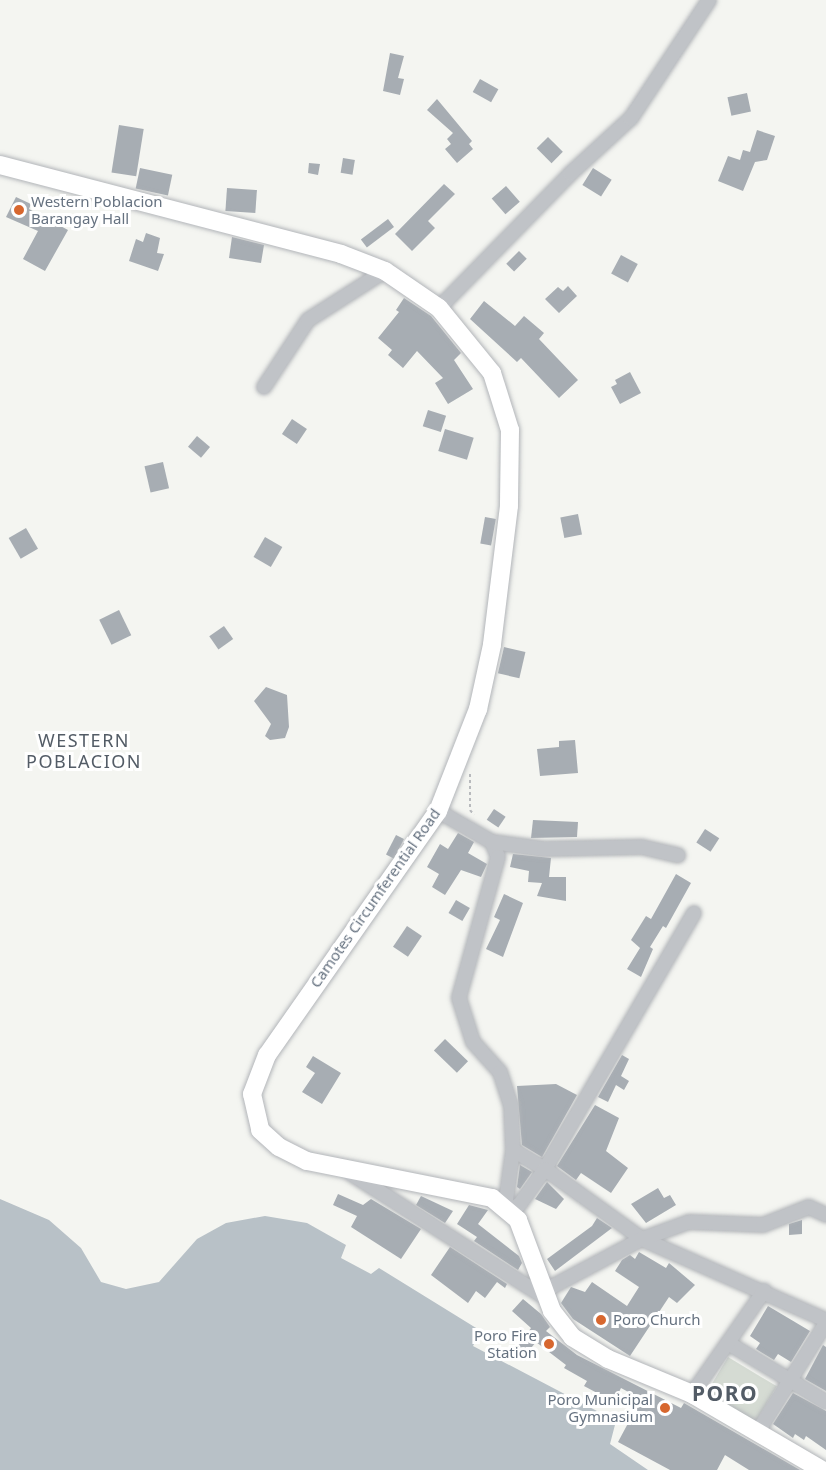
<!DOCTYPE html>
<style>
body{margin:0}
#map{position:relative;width:826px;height:1470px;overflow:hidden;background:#f4f5f1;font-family:"Noto Sans",sans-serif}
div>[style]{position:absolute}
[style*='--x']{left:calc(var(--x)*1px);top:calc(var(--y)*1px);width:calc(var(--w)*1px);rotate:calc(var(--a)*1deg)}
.green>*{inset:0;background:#d5dbd3;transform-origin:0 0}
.water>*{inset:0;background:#b8c1c7}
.building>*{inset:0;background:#a7adb3;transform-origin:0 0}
.path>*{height:2px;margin-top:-1px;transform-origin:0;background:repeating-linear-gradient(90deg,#b8babd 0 3px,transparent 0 6px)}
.roads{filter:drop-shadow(0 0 2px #b2b5b9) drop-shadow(0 0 2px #b2b5b9)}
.minor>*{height:14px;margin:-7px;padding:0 7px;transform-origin:7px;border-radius:7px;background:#c0c3c7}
.major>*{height:18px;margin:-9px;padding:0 9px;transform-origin:9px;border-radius:9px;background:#fff}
.dots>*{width:16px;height:16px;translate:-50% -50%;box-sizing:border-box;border:3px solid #fff;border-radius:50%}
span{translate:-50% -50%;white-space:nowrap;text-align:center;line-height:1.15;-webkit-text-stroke:6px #fff;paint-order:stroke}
.poi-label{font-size:15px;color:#667280}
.left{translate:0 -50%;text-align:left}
.right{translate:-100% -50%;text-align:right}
.street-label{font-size:15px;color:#667280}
.quarter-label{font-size:18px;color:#535c66;letter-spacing:1.5px}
.district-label{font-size:21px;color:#535c66;font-weight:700;letter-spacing:1.5px}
</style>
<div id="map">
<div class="green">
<div style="left:728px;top:1357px;width:57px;height:42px;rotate:31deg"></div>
</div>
<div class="water">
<div style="clip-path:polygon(0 1199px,49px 1220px,81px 1248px,101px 1282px,126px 1289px,159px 1282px,197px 1239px,226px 1223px,265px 1216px,307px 1223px,346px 1245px,341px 1258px,371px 1274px,379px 1268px,481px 1331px,473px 1346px,616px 1421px,610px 1444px,648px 1470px,0 1470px)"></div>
</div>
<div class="building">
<div style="clip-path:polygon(390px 53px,404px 56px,398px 78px,404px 79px,400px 95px,383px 91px)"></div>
<div style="left:480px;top:79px;width:21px;height:15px;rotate:29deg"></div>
<div style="left:747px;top:93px;width:19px;height:20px;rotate:78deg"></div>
<div style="clip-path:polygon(437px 99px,472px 141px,469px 144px,473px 149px,457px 163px,445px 149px,451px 144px,447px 139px,453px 133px,427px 110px)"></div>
<div style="left:119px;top:125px;width:25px;height:48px;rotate:9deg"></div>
<div style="clip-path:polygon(757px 130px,775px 136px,767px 160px,755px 162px,743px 191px,718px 181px,728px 156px,740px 160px,743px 150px,750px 152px)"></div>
<div style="left:548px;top:137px;width:21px;height:16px;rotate:45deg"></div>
<div style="left:343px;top:158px;width:12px;height:15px;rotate:9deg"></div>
<div style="clip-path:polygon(309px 163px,320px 164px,318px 175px,308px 173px)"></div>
<div style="left:140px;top:168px;width:33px;height:21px;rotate:12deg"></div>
<div style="left:593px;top:168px;width:22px;height:20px;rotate:32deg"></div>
<div style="clip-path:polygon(444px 184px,455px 194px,428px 221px,435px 228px,412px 251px,395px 234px)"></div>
<div style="left:506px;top:186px;width:21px;height:19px;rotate:49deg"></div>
<div style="left:227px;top:188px;width:30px;height:23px;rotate:4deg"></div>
<div style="clip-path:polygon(16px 197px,31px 204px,29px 209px,68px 230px,45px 271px,23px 259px,38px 231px,6px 217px)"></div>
<div style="left:388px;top:219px;width:10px;height:34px;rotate:53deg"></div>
<div style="clip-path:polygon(146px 233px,160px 238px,157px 253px,164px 254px,158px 271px,129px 261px,136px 239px,143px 242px)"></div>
<div style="clip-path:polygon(232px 237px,264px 245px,261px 263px,229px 258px)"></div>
<div style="left:519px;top:251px;width:11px;height:18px;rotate:45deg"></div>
<div style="left:621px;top:255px;width:19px;height:21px;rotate:28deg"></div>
<div style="clip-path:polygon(568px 286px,577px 296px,559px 313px,545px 299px,558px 287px,563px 291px)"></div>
<div style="clip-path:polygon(404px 298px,431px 316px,461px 353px,454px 360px,473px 389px,448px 404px,435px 383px,443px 378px,417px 351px,403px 368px,388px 355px,392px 350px,378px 338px,399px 312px,396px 310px)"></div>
<div style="clip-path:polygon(484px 301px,515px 326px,524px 316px,544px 333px,539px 339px,578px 380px,559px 398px,521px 358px,517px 362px,470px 319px)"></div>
<div style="clip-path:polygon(630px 372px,641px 393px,620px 404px,611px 387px,617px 384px,615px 380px)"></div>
<div style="left:428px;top:410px;width:19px;height:17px;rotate:18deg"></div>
<div style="left:292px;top:419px;width:18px;height:18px;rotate:34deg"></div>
<div style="left:445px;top:429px;width:30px;height:23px;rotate:17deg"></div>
<div style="left:197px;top:436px;width:17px;height:14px;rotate:40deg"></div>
<div style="left:163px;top:462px;width:27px;height:19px;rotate:77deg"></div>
<div style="left:578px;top:514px;width:21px;height:18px;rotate:79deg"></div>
<div style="left:485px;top:517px;width:11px;height:27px;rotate:10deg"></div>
<div style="left:26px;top:528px;width:24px;height:20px;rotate:60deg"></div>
<div style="left:265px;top:537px;width:20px;height:23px;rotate:30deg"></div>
<div style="left:119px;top:610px;width:28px;height:22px;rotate:64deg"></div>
<div style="left:224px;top:626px;width:16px;height:18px;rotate:55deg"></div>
<div style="left:504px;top:647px;width:22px;height:27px;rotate:13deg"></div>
<div style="clip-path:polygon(266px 687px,287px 695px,289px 727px,285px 738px,270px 740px,265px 736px,271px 724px,254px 701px)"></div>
<div style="clip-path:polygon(575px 740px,578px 773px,540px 776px,537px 749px,559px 747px,559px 741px)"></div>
<div style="left:494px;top:809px;width:14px;height:13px;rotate:34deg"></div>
<div style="clip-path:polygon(533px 820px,578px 822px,577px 837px,531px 838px)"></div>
<div style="left:705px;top:829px;width:17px;height:16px;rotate:33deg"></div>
<div style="clip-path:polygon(458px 833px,474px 842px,468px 853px,487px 864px,481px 877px,461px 870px,445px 895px,432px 887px,439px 874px,427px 867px,440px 844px,448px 849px)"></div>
<div style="left:396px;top:835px;width:9px;height:22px;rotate:27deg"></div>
<div style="clip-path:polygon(513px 854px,551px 858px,549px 877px,566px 877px,566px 901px,537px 896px,542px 883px,528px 882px,529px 871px,510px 867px)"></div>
<div style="clip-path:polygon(676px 874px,691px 883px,666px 928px,663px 926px,650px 947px,653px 949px,641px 977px,627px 969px,640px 948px,631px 940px,646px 916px,651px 919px)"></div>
<div style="clip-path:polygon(504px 894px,523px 903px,503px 957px,486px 949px,500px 920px,494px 917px)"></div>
<div style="left:456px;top:900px;width:16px;height:15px;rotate:30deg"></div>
<div style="left:407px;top:926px;width:18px;height:25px;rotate:34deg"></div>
<div style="left:445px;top:1039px;width:32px;height:16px;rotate:44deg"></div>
<div style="clip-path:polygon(622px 1055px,629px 1059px,621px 1076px,629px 1081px,624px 1090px,616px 1085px,608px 1102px,598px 1097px)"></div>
<div style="clip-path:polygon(313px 1056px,341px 1073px,322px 1104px,302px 1092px,315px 1073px,306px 1067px)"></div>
<div style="clip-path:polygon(556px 1084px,577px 1095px,542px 1157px,522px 1145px,517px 1086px)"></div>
<div style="clip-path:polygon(595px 1105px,619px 1118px,606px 1151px,628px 1168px,611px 1193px,581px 1173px,576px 1180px,557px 1166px)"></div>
<div style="clip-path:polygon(520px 1165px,532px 1172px,520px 1189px,517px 1187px)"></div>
<div style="clip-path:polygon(547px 1182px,564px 1199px,556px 1209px,535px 1199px)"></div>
<div style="clip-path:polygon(658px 1188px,664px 1198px,670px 1195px,676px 1205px,646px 1223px,631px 1204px)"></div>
<div style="clip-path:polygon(338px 1194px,363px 1205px,371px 1199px,421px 1229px,401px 1259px,351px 1227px,357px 1216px,333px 1205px)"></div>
<div style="clip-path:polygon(421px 1196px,453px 1211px,445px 1223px,416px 1205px)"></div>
<div style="clip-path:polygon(469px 1205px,488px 1210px,478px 1224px,519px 1256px,522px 1263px,518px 1270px,474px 1241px,477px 1237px,457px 1224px)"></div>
<div style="clip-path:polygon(597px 1218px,612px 1228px,555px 1271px,547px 1259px,592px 1226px)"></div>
<div style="clip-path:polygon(802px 1220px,802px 1234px,789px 1235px,789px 1224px)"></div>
<div style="clip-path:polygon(450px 1247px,507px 1284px,505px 1288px,497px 1282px,485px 1298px,476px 1291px,468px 1303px,431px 1275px)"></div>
<div style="clip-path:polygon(639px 1252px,666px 1268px,669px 1263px,695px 1285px,677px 1303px,669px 1297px,630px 1356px,573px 1319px,561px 1303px,571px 1287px,585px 1292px,592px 1282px,627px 1306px,639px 1287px,615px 1271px,622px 1260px,630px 1255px,635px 1259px)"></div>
<div style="clip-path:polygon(523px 1299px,541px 1314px,550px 1327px,546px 1331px,577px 1355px,681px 1408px,684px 1403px,800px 1470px,749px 1470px,725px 1455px,717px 1470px,670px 1470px,618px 1442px,641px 1399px,621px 1388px,614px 1402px,584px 1386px,587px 1381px,564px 1368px,566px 1365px,536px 1342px,527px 1353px,518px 1346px,531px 1328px,512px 1311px)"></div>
<div style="clip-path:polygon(768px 1306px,810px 1331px,791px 1362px,778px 1354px,774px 1360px,756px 1349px,760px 1343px,750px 1336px)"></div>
<div style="clip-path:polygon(823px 1345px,826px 1347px,826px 1391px,805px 1379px)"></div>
<div style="clip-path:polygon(793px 1393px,826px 1411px,826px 1450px,806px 1436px,804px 1440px,795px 1434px,793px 1438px,773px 1424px)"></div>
</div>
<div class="path">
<div style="--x:470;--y:774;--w:36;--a:90"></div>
<div style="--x:470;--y:810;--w:6;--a:51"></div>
</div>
<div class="roads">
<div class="minor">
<div style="--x:439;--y:308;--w:187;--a:-45.6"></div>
<div style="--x:570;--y:174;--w:83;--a:-42.6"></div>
<div style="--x:631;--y:118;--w:141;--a:-56.5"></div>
<div style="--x:264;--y:387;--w:80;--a:-56.7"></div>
<div style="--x:308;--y:320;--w:91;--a:-32.5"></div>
<div style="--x:438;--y:811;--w:62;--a:29.9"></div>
<div style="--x:492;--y:842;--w:16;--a:68"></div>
<div style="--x:498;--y:857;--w:146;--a:105.5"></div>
<div style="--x:459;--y:998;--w:46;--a:72.3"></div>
<div style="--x:473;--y:1042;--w:40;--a:48"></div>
<div style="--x:500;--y:1072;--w:35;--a:72"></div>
<div style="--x:511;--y:1105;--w:45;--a:87.5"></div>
<div style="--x:513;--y:1150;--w:37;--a:31"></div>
<div style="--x:545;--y:1169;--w:296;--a:-59.8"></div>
<div style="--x:492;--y:842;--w:52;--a:7.7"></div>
<div style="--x:544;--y:849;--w:98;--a:-1.2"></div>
<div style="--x:642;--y:847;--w:37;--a:13"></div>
<div style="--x:347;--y:1171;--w:237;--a:32.6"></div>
<div style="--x:505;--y:1207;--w:58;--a:-82"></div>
<div style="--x:509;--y:1211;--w:13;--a:-32"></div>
<div style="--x:520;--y:1204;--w:43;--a:-54.5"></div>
<div style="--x:545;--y:1169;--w:120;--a:35.8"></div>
<div style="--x:642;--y:1239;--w:201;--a:23.8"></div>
<div style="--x:544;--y:1291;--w:111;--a:-28"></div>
<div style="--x:642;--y:1239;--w:50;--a:-19.9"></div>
<div style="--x:689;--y:1222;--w:74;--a:2.3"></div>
<div style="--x:763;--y:1225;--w:49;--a:-21.4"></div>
<div style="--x:809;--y:1207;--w:19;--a:25"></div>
<div style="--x:728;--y:1343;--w:114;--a:31"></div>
<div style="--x:692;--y:1394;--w:126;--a:-55"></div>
<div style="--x:757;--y:1433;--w:130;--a:-57.9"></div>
</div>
<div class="major">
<div style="--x:0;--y:165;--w:352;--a:14.6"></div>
<div style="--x:341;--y:254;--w:47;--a:21.1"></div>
<div style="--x:385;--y:271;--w:65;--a:34.4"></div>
<div style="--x:439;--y:308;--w:84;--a:50.8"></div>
<div style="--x:492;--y:373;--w:60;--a:72.5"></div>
<div style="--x:510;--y:430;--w:76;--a:90.8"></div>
<div style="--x:509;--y:506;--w:140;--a:97"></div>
<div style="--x:492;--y:645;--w:66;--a:102.3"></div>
<div style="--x:478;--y:709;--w:110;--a:111.4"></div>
<div style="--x:438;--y:811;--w:298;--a:125"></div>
<div style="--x:267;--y:1055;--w:42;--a:111"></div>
<div style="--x:252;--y:1094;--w:37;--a:77"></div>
<div style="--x:260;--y:1130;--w:25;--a:42"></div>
<div style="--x:279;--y:1147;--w:31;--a:27"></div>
<div style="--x:307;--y:1161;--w:189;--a:11.3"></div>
<div style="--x:492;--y:1198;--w:34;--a:40"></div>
<div style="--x:518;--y:1220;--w:97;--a:69.5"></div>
<div style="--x:552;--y:1311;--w:33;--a:52"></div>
<div style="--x:572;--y:1337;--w:42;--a:31.4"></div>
<div style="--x:608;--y:1359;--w:91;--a:22.6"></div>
<div style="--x:692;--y:1394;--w:151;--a:30.3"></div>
</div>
</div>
<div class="dots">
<div style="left:19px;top:210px;background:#d7672f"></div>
<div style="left:601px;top:1320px;background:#d7672f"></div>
<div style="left:549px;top:1344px;background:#d7672f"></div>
<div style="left:665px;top:1408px;background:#d7672f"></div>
</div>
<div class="poi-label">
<span class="left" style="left:31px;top:210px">Western Poblacion<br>Barangay Hall</span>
<span class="left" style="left:613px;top:1320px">Poro Church</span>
<span class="right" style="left:537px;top:1344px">Poro Fire<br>Station</span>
<span class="right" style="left:653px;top:1408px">Poro Municipal<br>Gymnasium</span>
</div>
<div class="street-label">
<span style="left:375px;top:898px;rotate:-55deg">Camotes Circumferential Road</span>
</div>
<div class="quarter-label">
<span style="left:84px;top:751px">WESTERN<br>POBLACION</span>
</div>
<div class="district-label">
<span style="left:725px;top:1393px">PORO</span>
</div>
</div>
